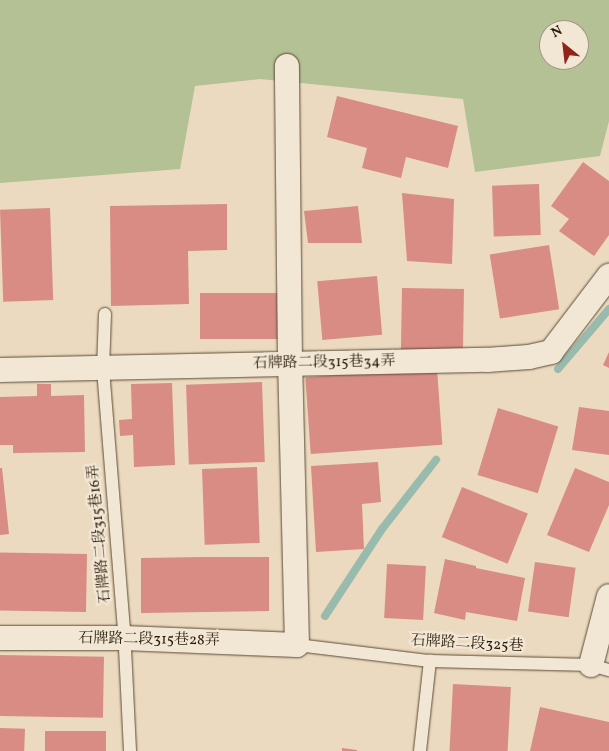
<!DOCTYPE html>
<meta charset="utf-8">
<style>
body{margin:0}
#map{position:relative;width:609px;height:751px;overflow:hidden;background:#ebdabf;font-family:Vollkorn,"Noto Serif TC",serif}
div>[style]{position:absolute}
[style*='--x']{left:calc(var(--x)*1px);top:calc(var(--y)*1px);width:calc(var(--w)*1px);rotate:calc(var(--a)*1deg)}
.green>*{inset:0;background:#b3c195}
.stream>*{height:8px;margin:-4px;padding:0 4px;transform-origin:4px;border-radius:4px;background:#99bbae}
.building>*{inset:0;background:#d88c84;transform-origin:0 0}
.roads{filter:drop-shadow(0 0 1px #5a4b36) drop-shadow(0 0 1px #5a4b36)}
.lane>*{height:12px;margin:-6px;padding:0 6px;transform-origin:6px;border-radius:6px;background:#f2e7d5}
.street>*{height:24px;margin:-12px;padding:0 12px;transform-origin:12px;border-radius:12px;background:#f2e7d5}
span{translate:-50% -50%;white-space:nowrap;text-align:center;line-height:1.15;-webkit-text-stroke:4.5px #f2e7d5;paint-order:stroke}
.street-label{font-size:15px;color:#291b08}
.north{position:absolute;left:539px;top:20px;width:50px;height:50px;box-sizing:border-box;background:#f2e7d5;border:1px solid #a29583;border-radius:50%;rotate:331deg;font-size:14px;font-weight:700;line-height:20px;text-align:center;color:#291b08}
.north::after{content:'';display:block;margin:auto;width:18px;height:22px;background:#8f2418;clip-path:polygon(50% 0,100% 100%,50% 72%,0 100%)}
</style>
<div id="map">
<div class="green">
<div style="clip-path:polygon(evenodd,0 0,609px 0,609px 121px,600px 156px,475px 172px,463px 99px,260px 79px,195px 86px,180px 169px,0 183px,0 0,549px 30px,579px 30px,579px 60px,549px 60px,549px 30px)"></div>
</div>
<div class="stream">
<div style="--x:558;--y:369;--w:79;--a:-49.6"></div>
<div style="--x:325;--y:616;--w:104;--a:-56.8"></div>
<div style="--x:382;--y:529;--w:88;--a:-52"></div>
</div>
<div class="building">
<div style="clip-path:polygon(337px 96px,458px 126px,448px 168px,406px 157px,401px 178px,362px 168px,367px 148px,327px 137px)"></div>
<div style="clip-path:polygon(583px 162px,609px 181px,609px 235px,594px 256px,559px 231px,569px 219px,551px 206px)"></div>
<div style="left:539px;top:184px;width:51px;height:47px;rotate:88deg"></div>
<div style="clip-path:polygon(402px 193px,454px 199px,452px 264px,407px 261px)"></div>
<div style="clip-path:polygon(227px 204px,227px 250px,188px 251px,189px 304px,111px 306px,110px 206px)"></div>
<div style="clip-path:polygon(358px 206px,362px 243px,308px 243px,304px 211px)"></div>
<div style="left:50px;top:208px;width:92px;height:50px;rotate:88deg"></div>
<div style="left:549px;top:245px;width:65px;height:60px;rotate:81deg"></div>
<div style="left:377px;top:276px;width:59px;height:60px;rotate:85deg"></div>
<div style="left:402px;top:288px;width:62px;height:69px;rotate:1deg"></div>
<div style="left:278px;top:293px;width:46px;height:78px;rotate:90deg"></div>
<div style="clip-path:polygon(609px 352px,609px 368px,603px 365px)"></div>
<div style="left:437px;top:368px;width:77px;height:132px;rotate:86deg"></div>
<div style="left:262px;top:382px;width:80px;height:76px;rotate:88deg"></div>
<div style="clip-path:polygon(172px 383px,175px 465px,134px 467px,133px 435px,120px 436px,119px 420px,132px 419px,131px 384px)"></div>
<div style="clip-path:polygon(37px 384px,51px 384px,51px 396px,84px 395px,85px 452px,13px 453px,13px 445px,0 445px,0 397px,37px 396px)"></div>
<div style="clip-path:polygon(579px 407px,609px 411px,609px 455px,572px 450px)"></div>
<div style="left:498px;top:408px;width:63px;height:70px;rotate:17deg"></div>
<div style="clip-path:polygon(378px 462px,381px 502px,362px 504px,364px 549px,316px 552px,311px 466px)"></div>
<div style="left:257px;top:467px;width:76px;height:55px;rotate:88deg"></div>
<div style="clip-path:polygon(0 468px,2px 468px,9px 534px,0 535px)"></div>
<div style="clip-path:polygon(575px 468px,609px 482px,609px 505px,589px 552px,547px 535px)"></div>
<div style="left:462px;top:487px;width:71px;height:54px;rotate:22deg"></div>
<div style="left:87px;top:554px;width:58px;height:87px;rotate:91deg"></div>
<div style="clip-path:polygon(203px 557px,269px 557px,269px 611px,141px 613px,141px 558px)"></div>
<div style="clip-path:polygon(445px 559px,476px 566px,476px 568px,525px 578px,517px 621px,466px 612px,465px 620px,434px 613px)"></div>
<div style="left:535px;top:562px;width:41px;height:50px;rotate:8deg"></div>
<div style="left:387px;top:564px;width:39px;height:54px;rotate:3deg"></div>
<div style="left:0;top:655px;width:104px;height:61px;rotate:1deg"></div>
<div style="left:453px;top:684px;width:58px;height:67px;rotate:3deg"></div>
<div style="clip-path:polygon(540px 707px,609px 722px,609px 751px,530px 751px)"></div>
<div style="left:0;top:728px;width:25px;height:23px;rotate:2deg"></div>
<div style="left:106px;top:731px;width:20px;height:61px;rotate:90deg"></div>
<div style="clip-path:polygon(342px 748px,357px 750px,357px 751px,342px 751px)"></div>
</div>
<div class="roads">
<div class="lane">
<div style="--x:105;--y:314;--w:55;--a:92.1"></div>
<div style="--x:103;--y:369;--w:260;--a:85.4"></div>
<div style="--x:124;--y:628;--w:123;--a:87.2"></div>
<div style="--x:297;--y:645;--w:134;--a:6.9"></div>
<div style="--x:430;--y:661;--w:161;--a:1.4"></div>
<div style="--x:591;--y:665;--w:19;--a:16"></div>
<div style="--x:420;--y:751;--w:91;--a:-83.7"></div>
</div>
<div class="street">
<div style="--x:0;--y:370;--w:487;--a:-1.2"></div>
<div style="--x:487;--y:360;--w:42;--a:-4.1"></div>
<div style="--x:529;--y:357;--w:23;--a:-13"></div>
<div style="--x:551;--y:352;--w:96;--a:-52.7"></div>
<div style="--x:0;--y:638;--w:124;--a:0"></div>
<div style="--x:124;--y:638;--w:173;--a:2.3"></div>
<div style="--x:297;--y:645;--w:282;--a:-91.4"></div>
<div style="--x:290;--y:363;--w:297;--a:-90.6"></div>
<div style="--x:591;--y:665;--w:71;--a:-75.4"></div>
</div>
</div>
<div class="street-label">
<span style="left:324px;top:363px;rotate:-1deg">石牌路二段315巷34弄</span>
<span style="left:100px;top:534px;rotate:-95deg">石牌路二段315巷16弄</span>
<span style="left:149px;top:640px;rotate:1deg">石牌路二段315巷28弄</span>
<span style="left:467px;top:644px;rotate:3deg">石牌路二段325巷</span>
</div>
<div class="north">N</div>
</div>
